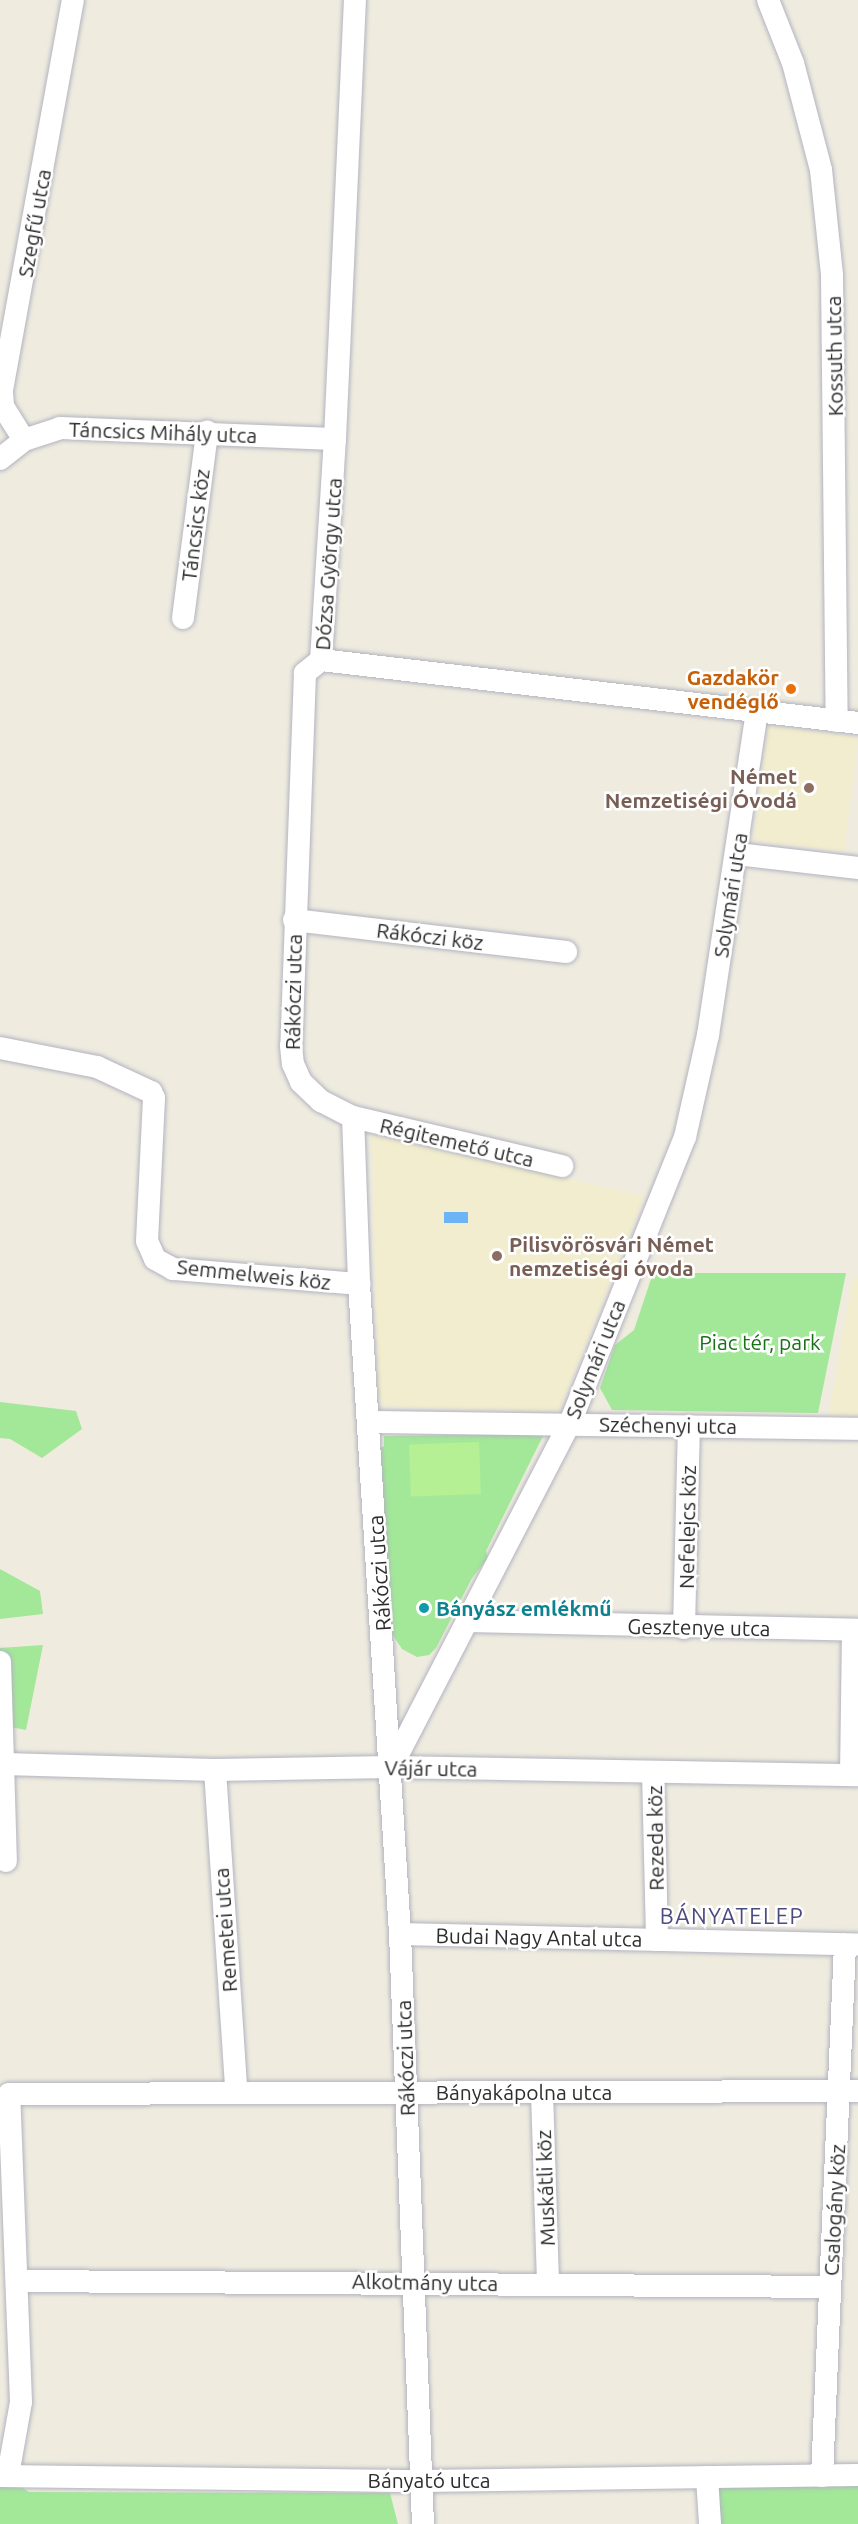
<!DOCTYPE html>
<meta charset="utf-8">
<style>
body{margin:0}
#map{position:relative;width:858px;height:2524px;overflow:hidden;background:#efecdf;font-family:Ubuntu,sans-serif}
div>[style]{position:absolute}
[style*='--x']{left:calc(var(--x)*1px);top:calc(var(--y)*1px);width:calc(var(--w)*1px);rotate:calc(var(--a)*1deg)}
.education>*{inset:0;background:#f1edce;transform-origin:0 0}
.green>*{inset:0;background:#a3e899;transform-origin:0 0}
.pitch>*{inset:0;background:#b5f094;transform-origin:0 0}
.water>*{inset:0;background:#6db4f6;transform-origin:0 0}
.roads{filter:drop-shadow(0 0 2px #b3b3c1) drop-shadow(0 0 2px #b3b3c1)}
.street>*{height:22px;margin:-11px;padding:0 11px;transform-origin:11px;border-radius:11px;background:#fff}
.dots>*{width:16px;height:16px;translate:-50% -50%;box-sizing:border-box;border:3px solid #fff;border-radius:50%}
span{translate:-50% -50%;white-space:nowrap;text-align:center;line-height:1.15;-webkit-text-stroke:5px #fff;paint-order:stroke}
.street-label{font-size:21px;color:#2d2d2d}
.food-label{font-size:21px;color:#c56008;font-weight:700}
.right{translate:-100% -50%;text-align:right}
.education-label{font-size:21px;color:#785e54;font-weight:700}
.left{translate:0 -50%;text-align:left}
.park-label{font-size:21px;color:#167117}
.culture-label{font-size:21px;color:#0d838f;font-weight:700}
.neighbourhood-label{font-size:22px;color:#4b4a81;letter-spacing:1.5px}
</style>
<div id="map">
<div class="education">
<div style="left:768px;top:726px;width:91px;height:115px;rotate:7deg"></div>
<div style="clip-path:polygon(372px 1135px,644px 1196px,560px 1408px,552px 1412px,383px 1406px,378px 1395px)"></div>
<div style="clip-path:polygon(858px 1275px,858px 1415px,829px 1415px,852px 1281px)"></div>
</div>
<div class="green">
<div style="clip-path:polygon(653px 1273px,846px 1273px,818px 1413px,612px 1410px,600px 1388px,615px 1345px,634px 1330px)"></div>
<div style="clip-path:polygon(0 1402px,76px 1411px,82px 1429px,42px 1458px,10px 1439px,0 1438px)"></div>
<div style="clip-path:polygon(544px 1434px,486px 1551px,488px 1558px,472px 1578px,436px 1648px,429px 1655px,417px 1657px,402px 1649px,390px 1631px,379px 1449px,384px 1446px,384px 1436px)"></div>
<div style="clip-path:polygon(0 1569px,40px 1591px,43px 1614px,0 1619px)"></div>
<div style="clip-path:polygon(43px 1645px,26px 1730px,0 1725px,0 1648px)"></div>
<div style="clip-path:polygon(8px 2479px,29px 2492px,390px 2493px,398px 2524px,0 2524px,0 2480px)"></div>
<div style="left:858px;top:2483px;width:41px;height:141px;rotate:90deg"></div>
</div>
<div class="pitch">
<div style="left:479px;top:1442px;width:52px;height:70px;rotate:88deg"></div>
</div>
<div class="water">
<div style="left:468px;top:1212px;width:11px;height:24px;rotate:90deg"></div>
</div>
<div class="roads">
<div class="street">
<div style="--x:768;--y:0;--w:68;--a:68.4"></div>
<div style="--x:793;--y:63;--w:111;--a:75.3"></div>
<div style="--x:821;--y:170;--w:106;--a:84"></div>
<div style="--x:832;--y:275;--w:446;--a:89.4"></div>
<div style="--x:24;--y:440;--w:40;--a:-122"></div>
<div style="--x:3;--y:406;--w:16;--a:-94"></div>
<div style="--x:2;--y:390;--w:396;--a:-79.7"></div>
<div style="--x:0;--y:459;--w:31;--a:-38"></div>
<div style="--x:24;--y:440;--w:38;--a:-18"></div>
<div style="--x:60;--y:428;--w:275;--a:2.3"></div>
<div style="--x:183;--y:618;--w:188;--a:-82.6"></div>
<div style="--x:321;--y:660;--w:21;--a:141"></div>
<div style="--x:305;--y:673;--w:373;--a:92.1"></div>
<div style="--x:291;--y:1046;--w:18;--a:84"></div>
<div style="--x:293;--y:1064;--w:20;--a:66"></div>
<div style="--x:301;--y:1082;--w:28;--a:44"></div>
<div style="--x:321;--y:1101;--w:36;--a:27"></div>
<div style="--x:353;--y:1117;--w:167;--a:87.9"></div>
<div style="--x:359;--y:1284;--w:651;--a:86.39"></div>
<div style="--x:400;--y:1934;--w:590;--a:87.77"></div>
<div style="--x:321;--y:660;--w:221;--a:-86.4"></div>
<div style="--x:335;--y:439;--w:439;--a:-87.4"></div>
<div style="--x:321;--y:660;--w:541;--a:6.69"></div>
<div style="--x:737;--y:854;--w:122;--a:6.6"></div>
<div style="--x:294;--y:920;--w:274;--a:6.7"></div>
<div style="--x:0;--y:1048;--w:99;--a:11.1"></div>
<div style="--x:97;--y:1067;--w:60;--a:24.8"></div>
<div style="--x:151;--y:1092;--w:7;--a:63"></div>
<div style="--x:154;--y:1098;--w:143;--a:92.8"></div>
<div style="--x:147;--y:1241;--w:20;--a:66"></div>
<div style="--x:155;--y:1259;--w:21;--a:29"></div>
<div style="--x:173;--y:1269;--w:187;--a:4.6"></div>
<div style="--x:353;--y:1117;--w:215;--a:13.2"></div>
<div style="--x:369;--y:1422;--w:489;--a:0.8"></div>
<div style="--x:468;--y:1621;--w:390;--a:1.3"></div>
<div style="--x:684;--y:1628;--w:202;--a:-88.6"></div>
<div style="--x:0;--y:1662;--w:199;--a:88.3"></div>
<div style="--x:4;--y:1764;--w:211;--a:1.6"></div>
<div style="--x:215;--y:1770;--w:176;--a:-1"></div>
<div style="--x:391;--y:1767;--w:467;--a:1"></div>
<div style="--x:392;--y:1766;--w:386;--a:-62.6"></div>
<div style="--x:570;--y:1423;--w:308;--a:-68.1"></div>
<div style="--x:685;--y:1137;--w:105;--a:-77.3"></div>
<div style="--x:708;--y:1035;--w:329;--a:-81.4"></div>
<div style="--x:215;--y:1770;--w:321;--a:86.2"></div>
<div style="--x:653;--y:1773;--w:167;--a:88.6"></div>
<div style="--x:851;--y:1775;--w:145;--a:-89.2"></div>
<div style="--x:400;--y:1934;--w:458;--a:1.3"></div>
<div style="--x:542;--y:2092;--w:192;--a:88.2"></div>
<div style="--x:19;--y:2281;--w:811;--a:0.42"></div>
<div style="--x:8;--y:2475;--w:74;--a:-79.9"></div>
<div style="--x:21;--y:2402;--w:308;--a:-92.2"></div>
<div style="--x:9;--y:2094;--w:849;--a:-0.2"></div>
<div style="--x:0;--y:2476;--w:422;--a:0.7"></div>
<div style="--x:422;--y:2481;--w:436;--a:-0.8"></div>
<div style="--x:822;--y:2476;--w:532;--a:-87.52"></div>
<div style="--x:707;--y:2477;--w:47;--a:86.3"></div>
</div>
</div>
<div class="dots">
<div style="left:791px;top:689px;background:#e8710a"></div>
<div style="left:809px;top:788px;background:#8d6e63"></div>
<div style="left:497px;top:1256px;background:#8d6e63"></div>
<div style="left:424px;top:1608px;background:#0f9aa8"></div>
</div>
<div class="street-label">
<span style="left:34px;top:223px;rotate:-80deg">Szegfű utca</span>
<span style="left:834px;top:356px;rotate:-91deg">Kossuth utca</span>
<span style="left:163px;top:432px;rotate:2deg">Táncsics Mihály utca</span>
<span style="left:195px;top:525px;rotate:-83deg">Táncsics köz</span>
<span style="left:328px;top:564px;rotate:-86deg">Dózsa György utca</span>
<span style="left:730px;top:895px;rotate:-81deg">Solymári utca</span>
<span style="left:430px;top:936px;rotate:7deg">Rákóczi köz</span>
<span style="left:293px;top:992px;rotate:-89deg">Rákóczi utca</span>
<span style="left:457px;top:1142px;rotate:13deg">Régitemető utca</span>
<span style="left:254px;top:1274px;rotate:6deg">Semmelweis köz</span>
<span style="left:595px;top:1359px;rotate:-68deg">Solymári utca</span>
<span style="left:668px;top:1425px;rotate:1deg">Széchenyi utca</span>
<span style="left:687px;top:1527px;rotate:-89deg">Nefelejcs köz</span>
<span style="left:379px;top:1573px;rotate:-94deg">Rákóczi utca</span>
<span style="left:699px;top:1627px;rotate:1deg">Gesztenye utca</span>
<span style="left:431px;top:1768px;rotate:1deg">Vájár utca</span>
<span style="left:655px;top:1838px;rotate:-91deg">Rezeda köz</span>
<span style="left:225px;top:1930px;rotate:-94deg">Remetei utca</span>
<span style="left:539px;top:1937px;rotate:1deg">Budai Nagy Antal utca</span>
<span style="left:405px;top:2058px;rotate:-92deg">Rákóczi utca</span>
<span style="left:524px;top:2092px">Bányakápolna utca</span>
<span style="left:545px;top:2188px;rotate:-92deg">Muskátli köz</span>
<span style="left:834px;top:2210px;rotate:-87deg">Csalogány köz</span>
<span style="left:425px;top:2282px;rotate:1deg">Alkotmány utca</span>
<span style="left:429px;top:2480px">Bányató utca</span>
</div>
<div class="food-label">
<span class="right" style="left:779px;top:689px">Gazdakör<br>vendéglő</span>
</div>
<div class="education-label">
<span class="right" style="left:797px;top:788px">Német<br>Nemzetiségi Óvodá</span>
<span class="left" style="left:509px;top:1256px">Pilisvörösvári Német<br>nemzetiségi óvoda</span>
</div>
<div class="park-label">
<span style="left:760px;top:1342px">Piac tér, park</span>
</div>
<div class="culture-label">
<span class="left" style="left:436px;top:1608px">Bányász emlékmű</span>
</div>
<div class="neighbourhood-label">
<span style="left:732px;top:1916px">BÁNYATELEP</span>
</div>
</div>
